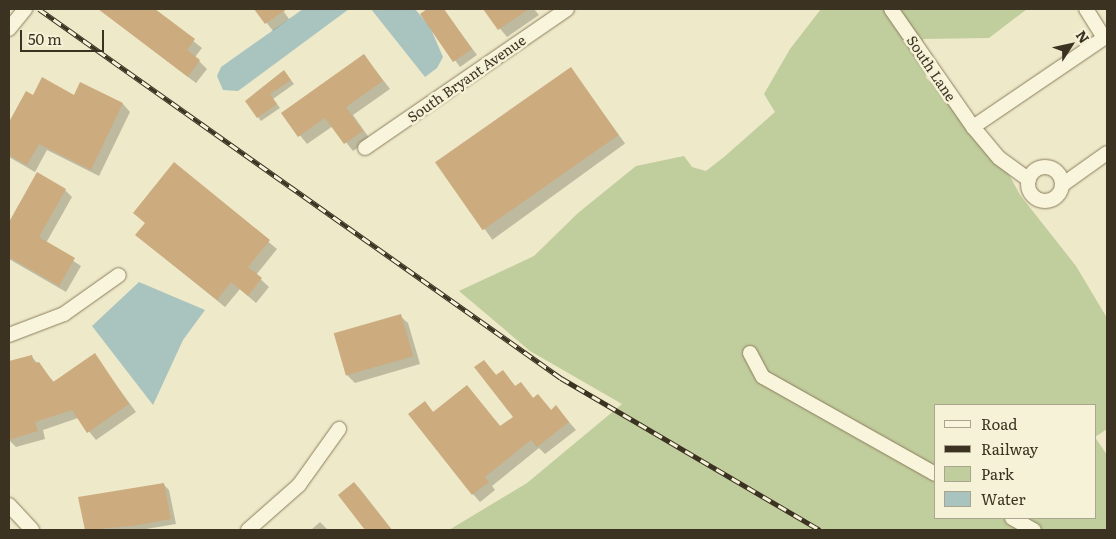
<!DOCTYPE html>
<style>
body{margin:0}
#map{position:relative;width:1116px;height:539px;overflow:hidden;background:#eee9c9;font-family:Literata,serif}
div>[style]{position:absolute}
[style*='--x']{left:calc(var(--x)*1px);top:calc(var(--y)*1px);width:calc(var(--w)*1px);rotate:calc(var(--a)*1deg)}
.green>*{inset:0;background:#c0cd9c}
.water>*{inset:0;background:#a9c3bf}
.shadow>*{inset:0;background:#0003;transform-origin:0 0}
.building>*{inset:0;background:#ccab7f;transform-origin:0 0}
.roads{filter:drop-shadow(0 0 1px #8b7d5d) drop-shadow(0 0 1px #8b7d5d)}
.minor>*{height:14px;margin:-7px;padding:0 7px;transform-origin:7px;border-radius:7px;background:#f9f5dc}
.minor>.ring{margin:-7px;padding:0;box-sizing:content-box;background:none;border:14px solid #f9f5dc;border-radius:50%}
.rail>*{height:5px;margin-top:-2.5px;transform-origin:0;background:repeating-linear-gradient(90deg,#f6f2d8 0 9px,#3b3221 0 18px);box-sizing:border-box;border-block:1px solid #3b3221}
span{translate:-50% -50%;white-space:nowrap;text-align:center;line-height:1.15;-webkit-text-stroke:5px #f6f2d8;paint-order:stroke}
.street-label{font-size:14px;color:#3b3221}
.frame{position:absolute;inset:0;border:10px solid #3b3221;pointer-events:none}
.legend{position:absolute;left:934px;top:404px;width:162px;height:115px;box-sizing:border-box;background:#f6f2d8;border:1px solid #aba58f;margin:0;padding:6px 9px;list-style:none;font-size:15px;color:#3b3221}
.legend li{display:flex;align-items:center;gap:10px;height:25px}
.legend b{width:25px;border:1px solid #aba58f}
.north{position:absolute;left:1046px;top:20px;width:50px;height:50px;-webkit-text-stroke:4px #f6f2d8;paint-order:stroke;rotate:55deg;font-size:14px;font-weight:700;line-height:20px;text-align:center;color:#3b3221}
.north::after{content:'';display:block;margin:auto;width:18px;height:22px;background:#3b3221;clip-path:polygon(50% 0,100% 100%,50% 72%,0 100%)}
.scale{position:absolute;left:20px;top:30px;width:84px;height:22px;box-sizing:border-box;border:2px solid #3b3221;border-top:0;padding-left:6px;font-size:15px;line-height:18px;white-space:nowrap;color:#3b3221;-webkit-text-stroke:4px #f6f2d8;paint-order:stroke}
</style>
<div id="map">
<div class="green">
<div style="clip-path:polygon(evenodd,821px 9px,1027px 9px,989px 38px,923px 39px,926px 78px,973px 120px,992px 143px,1020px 195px,1076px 266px,1107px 318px,1107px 429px,1095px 437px,1107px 455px,1107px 530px,449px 530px,527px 483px,622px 404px,530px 351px,459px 291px,534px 256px,578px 213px,636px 166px,684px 156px,692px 167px,706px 171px,724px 157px,775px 112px,764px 94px,790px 49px,821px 9px,935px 405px,1095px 405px,1095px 518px,935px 518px,935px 405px)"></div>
</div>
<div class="water">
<div style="clip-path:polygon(303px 9px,349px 9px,238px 91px,223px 90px,217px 76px,221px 67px)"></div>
<div style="clip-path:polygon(371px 9px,415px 9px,430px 27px,443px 57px,437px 68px,425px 77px)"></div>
<div style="clip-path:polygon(139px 282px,205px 310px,183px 340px,153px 405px,92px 326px)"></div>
</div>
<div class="shadow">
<div style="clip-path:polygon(99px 9px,153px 9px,202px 48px,195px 57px,207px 69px,196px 83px)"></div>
<div style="clip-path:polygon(256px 9px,282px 9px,289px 19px,273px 31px)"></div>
<div style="clip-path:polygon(443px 9px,477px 55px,460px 67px,421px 14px,433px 15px)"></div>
<div style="clip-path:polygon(484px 9px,534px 9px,539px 15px,507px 37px)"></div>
<div style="clip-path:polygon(364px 55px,390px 89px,353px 115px,370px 139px,353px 151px,333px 126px,307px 144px,282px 113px)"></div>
<div style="left:571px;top:69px;width:92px;height:164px;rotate:54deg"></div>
<div style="clip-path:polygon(284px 71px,294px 84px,273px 99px,280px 108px,261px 121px,247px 102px)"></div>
<div style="clip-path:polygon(81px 84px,123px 104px,130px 112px,99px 176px,47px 150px,35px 172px,9px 157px,9px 124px,26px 93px,33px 96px,74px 97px)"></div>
<div style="clip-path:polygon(174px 164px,277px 249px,256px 275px,269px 287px,256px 303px,240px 289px,225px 307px,145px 242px,146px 223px)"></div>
<div style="clip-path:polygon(65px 190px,72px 197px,46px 243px,81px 266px,66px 292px,9px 259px,9px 221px)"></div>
<div style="clip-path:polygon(400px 316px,408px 323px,420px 364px,355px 383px,347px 375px,335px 334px)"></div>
<div style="clip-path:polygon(94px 355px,136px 412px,96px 440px,78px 418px,43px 430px,45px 439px,16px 447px,9px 440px,9px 363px,31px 356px,54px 382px)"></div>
<div style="clip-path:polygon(484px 361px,497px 376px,503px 372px,516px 387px,521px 383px,534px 399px,538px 395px,552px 411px,556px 407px,576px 430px,545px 454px,539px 448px,492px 486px,495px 490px,480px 502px,473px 494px,424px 402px,434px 413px,467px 387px,501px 427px,515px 417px)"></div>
<div style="clip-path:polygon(354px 483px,360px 489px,392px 530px,367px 530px,339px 495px)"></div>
<div style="clip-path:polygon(163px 484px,169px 490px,176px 524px,140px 530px,86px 530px,80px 498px)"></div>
<div style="clip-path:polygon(320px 522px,328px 530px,311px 530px)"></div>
</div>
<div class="building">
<div style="clip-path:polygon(98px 9px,155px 9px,195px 39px,187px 50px,200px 60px,188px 77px)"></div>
<div style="clip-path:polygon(254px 9px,287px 9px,265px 24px)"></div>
<div style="clip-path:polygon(427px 9px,444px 9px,472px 49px,453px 62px,420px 14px)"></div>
<div style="clip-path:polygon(483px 9px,529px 9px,498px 30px)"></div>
<div style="clip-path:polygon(364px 54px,383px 81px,346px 107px,363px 131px,344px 144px,325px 118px,298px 137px,281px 113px)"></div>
<div style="left:571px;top:67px;width:83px;height:166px;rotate:55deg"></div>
<div style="clip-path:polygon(284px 70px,291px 80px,270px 94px,277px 104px,257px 118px,245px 101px)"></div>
<div style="clip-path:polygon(42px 77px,74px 95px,80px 82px,123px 103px,91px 170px,39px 144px,27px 165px,9px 155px,9px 122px,26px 91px,33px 95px)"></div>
<div style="clip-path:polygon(174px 162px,270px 240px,248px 267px,262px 278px,248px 296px,231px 282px,217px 300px,135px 235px,145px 223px,133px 213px)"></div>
<div style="clip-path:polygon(37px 172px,66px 189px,39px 237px,75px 258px,59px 286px,9px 257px,9px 222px)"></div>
<div style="left:401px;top:314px;width:44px;height:70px;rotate:74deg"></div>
<div style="clip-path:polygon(95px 353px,129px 404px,87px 433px,72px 410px,35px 422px,38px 431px,9px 440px,9px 361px,32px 355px,34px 363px,39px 362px,53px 382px)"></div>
<div style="clip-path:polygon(484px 360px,496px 375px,503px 370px,515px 386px,521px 382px,533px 398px,538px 394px,551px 410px,556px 405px,569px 422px,537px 447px,531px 440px,485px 477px,489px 482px,472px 495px,408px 414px,425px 401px,433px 412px,467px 385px,500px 426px,513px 417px,474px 367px)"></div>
<div style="clip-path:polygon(354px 482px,392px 530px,365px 530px,338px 495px)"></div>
<div style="clip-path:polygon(164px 483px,171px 519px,133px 526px,85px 530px,78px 497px)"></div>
</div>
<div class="roads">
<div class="minor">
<div style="--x:891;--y:9;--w:144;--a:55.2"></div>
<div style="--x:973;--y:127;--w:40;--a:50"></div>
<div style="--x:999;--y:158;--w:37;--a:36"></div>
<div style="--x:1086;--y:9;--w:34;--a:58"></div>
<div style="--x:9;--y:29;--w:26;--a:-51"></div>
<div style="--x:973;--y:127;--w:162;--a:-34.2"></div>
<div style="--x:365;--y:148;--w:245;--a:-34.5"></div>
<div class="ring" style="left:1028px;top:167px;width:20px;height:20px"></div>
<div style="--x:1062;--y:185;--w:55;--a:-35.4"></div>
<div style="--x:9;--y:335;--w:59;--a:-20.9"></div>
<div style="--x:64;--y:314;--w:67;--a:-35.3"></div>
<div style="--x:750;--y:353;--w:27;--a:62"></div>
<div style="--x:763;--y:377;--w:197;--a:29.4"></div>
<div style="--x:9;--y:505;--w:34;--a:47"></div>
<div style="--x:1012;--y:518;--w:25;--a:29"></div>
<div style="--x:248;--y:530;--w:68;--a:-41.4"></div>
<div style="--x:299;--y:485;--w:69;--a:-54.5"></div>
</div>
</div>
<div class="rail">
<div style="--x:39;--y:9;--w:639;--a:35.26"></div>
<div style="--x:561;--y:378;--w:300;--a:30.4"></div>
</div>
<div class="street-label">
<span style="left:932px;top:68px;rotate:56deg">South Lane</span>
<span style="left:466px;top:78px;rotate:-35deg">South Bryant Avenue</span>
</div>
<div class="frame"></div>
<ul class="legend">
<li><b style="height:6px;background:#f9f5dc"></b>Road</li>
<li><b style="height:6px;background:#3b3221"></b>Railway</li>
<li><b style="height:14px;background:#c0cd9c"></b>Park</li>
<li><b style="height:14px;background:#a9c3bf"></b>Water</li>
</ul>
<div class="north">N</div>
<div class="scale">50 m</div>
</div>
